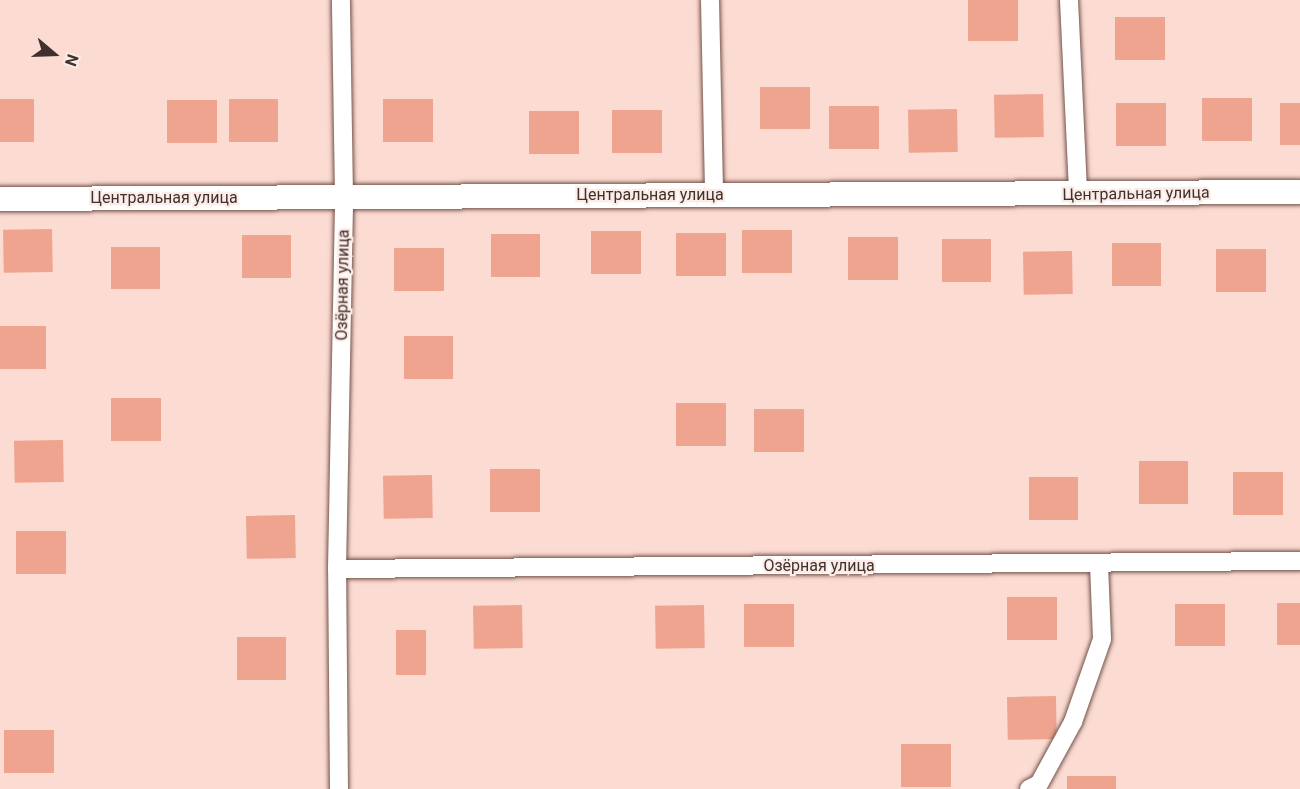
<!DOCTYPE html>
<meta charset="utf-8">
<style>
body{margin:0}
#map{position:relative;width:1300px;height:789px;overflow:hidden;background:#fbdbd2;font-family:Roboto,sans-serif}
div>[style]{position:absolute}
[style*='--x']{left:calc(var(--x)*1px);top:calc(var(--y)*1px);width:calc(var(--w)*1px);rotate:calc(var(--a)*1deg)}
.building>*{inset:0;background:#efa490;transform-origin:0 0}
.roads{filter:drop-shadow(0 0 2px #735249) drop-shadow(0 0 2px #735249)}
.street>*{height:18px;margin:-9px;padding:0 9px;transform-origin:9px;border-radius:9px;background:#fff}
.secondary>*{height:24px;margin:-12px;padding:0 12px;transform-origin:12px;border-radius:12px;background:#fff}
span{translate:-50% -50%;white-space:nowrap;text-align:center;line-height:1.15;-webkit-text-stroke:4.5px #fcece8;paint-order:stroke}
.street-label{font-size:16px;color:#40312d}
.north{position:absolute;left:24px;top:24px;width:60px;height:60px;-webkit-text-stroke:4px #fcece8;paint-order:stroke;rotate:109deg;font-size:16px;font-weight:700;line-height:24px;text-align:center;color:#40312d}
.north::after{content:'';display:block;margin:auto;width:21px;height:27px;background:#40312d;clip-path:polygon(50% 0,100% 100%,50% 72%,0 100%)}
</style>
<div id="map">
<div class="building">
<div style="left:968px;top:0;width:50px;height:41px"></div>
<div style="left:1165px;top:17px;width:43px;height:50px;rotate:90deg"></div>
<div style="left:810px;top:87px;width:42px;height:50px;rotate:90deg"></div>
<div style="left:1043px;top:94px;width:43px;height:49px;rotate:89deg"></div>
<div style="left:1202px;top:98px;width:50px;height:43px"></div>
<div style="left:34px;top:99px;width:43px;height:34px;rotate:90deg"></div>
<div style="left:229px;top:99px;width:49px;height:43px"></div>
<div style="left:433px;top:99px;width:43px;height:50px;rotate:90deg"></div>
<div style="left:217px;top:100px;width:43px;height:50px;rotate:90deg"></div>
<div style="left:1166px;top:103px;width:43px;height:50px;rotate:90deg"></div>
<div style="left:1280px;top:103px;width:20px;height:42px"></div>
<div style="left:829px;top:106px;width:50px;height:43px"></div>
<div style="left:957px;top:109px;width:43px;height:49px;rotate:89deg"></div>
<div style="left:612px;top:110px;width:50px;height:43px"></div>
<div style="left:529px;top:111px;width:50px;height:43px"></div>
<div style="left:52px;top:229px;width:43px;height:49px;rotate:89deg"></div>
<div style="left:742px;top:230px;width:50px;height:43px"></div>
<div style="left:591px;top:231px;width:50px;height:43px"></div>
<div style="left:726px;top:233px;width:43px;height:50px;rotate:90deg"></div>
<div style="left:491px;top:234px;width:49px;height:43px"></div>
<div style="left:291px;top:235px;width:43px;height:49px;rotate:90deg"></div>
<div style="left:898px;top:237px;width:43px;height:50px;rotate:90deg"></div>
<div style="left:942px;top:239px;width:49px;height:43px"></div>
<div style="left:1112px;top:243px;width:49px;height:43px"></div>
<div style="left:111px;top:247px;width:49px;height:42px"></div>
<div style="left:394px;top:248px;width:50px;height:43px"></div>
<div style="left:1216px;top:249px;width:50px;height:43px"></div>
<div style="left:1072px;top:251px;width:43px;height:49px;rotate:89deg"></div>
<div style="left:0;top:326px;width:46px;height:43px"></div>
<div style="left:404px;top:336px;width:49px;height:43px"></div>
<div style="left:161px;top:398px;width:43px;height:50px;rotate:90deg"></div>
<div style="left:726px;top:403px;width:43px;height:50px;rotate:90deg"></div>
<div style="left:804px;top:409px;width:43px;height:50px;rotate:90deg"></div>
<div style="left:63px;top:440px;width:42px;height:49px;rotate:89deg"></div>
<div style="left:1188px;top:461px;width:43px;height:49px;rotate:90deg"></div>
<div style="left:540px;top:469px;width:43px;height:50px;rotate:90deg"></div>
<div style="left:1233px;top:472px;width:50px;height:43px"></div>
<div style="left:432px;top:475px;width:43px;height:49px;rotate:89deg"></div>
<div style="left:1029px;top:477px;width:49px;height:43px"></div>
<div style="left:295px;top:515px;width:43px;height:49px;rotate:89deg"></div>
<div style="left:66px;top:531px;width:43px;height:50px;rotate:90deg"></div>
<div style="left:1057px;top:597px;width:43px;height:50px;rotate:90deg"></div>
<div style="left:1277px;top:603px;width:23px;height:42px"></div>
<div style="left:794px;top:604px;width:43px;height:50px;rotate:90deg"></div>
<div style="left:1175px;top:604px;width:50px;height:42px"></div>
<div style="left:522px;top:605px;width:43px;height:49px;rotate:89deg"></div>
<div style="left:704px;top:605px;width:43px;height:49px;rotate:89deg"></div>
<div style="left:396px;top:630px;width:30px;height:45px"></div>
<div style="left:237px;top:637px;width:49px;height:43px"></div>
<div style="left:1056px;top:696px;width:43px;height:49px;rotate:89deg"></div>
<div style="left:4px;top:730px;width:50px;height:43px"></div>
<div style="left:951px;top:744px;width:43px;height:50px;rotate:90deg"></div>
<div style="left:1067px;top:776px;width:49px;height:13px"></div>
</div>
<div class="roads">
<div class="street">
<div style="--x:710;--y:0;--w:194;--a:88.8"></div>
<div style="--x:1069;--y:0;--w:194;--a:87.3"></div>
<div style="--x:337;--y:569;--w:963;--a:-0.48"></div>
<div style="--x:339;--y:789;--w:220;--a:-90.5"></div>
<div style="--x:337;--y:569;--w:372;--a:-88.9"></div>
<div style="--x:344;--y:197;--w:197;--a:-90.9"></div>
<div style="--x:1029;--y:789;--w:11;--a:-27"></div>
<div style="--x:1039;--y:784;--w:71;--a:-61.3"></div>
<div style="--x:1073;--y:722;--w:88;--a:-70.7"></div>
<div style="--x:1102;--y:639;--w:74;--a:-92.3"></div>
</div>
<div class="secondary">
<div style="--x:0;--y:199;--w:1300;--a:-0.31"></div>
</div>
</div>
<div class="street-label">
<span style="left:1136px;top:194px;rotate:-1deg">Центральная улица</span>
<span style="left:650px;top:195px">Центральная улица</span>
<span style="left:164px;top:198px">Центральная улица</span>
<span style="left:343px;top:285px;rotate:-89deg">Озёрная улица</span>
<span style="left:819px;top:566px">Озёрная улица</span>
</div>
<div class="north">N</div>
</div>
